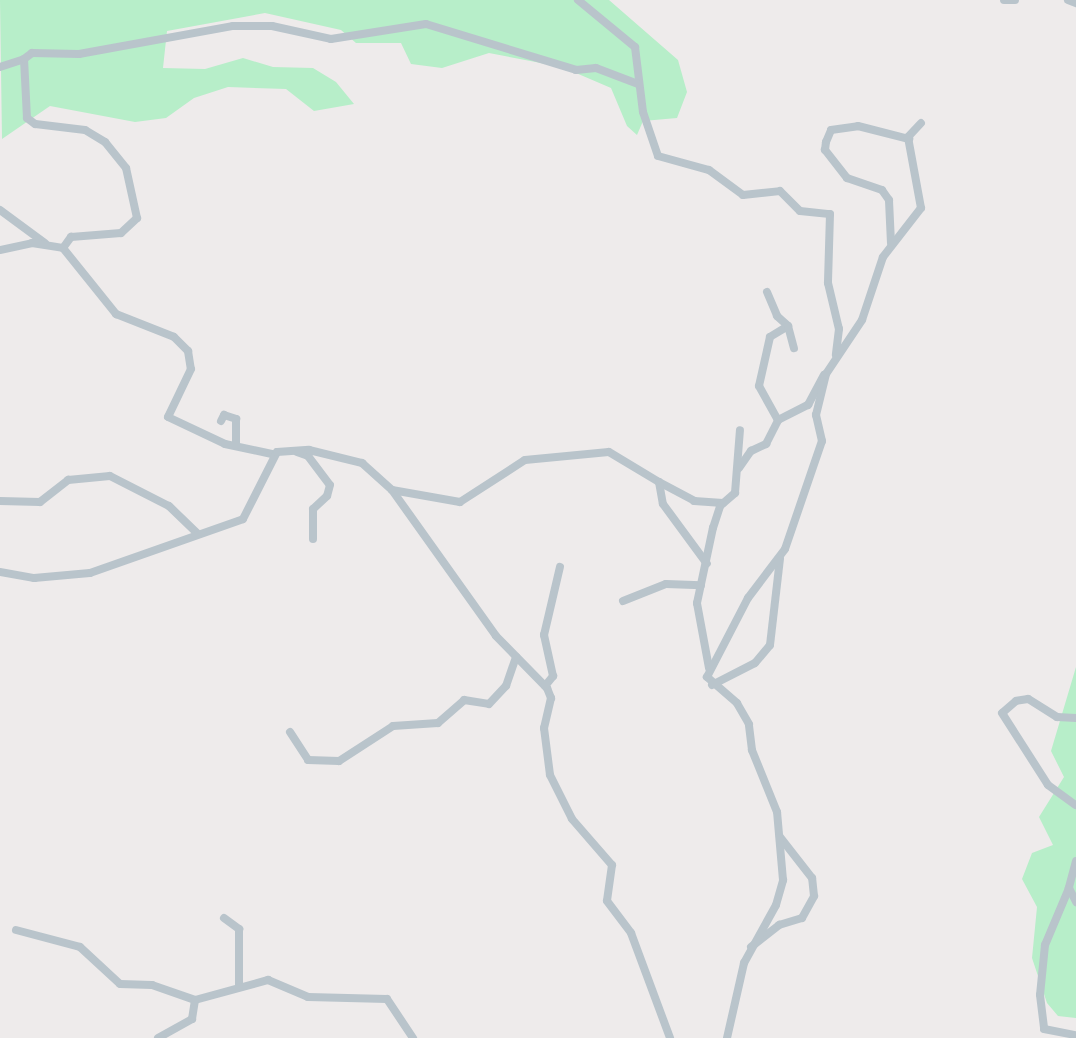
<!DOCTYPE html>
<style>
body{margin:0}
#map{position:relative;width:1076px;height:1038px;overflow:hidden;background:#eeebeb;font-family:"Sofia Sans Condensed",sans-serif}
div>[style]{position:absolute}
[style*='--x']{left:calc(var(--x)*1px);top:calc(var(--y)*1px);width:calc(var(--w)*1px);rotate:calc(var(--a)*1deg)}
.green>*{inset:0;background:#b7eec9}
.minor>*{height:8px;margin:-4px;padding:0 4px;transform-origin:4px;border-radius:4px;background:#b9c4cb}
span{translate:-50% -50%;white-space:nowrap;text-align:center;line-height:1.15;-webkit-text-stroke:4.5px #fff;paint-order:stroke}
</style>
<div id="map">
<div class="green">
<div style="clip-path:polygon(0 0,609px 0,678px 60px,687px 92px,677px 118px,643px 121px,637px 135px,627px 126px,611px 88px,562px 67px,489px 53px,442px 68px,411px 64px,401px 43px,356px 43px,341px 30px,265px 13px,167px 31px,163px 68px,205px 69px,243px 58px,273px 67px,313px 68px,336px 82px,354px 104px,314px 111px,286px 89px,228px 87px,194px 98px,166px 118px,135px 122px,50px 106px,2px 139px)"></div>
<div style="clip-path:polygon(1076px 667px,1076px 1018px,1058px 1016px,1047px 1003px,1032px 958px,1037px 907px,1022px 879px,1032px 853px,1053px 845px,1039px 817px,1064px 777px,1051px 751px)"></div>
</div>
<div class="minor">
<div style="--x:578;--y:0;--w:74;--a:39.5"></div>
<div style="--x:635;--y:47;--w:65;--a:83"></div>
<div style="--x:643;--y:112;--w:46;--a:71.2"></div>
<div style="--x:658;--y:156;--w:53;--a:15.4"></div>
<div style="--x:709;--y:170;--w:42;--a:36.3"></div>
<div style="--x:743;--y:195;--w:37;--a:-6"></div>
<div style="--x:780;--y:191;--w:28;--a:45"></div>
<div style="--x:800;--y:211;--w:30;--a:6"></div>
<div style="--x:830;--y:214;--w:69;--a:91.7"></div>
<div style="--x:828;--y:283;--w:47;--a:76.6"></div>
<div style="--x:839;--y:329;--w:26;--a:97"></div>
<div style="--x:1004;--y:0;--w:11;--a:0"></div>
<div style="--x:1068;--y:0;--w:9;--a:21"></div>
<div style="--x:0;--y:67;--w:25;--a:-18"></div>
<div style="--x:0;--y:210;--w:56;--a:36.3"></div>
<div style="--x:891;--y:243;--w:43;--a:-92.7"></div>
<div style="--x:889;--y:200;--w:12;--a:-125"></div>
<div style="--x:882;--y:190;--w:37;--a:-161"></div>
<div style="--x:847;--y:178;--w:36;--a:-128"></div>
<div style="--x:825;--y:150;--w:8;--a:-83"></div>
<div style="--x:826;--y:142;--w:13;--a:-67"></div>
<div style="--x:831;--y:130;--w:27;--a:-8"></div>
<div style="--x:858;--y:126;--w:53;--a:14.3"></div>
<div style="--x:63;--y:248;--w:14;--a:-54"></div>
<div style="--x:71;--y:237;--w:50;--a:-4.6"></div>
<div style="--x:121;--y:233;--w:22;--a:-43"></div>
<div style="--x:137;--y:218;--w:51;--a:-102.4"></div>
<div style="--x:126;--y:168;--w:33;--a:-129"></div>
<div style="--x:105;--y:142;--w:23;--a:-149"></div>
<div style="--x:85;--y:130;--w:50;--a:-173.2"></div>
<div style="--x:35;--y:124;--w:10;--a:-143"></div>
<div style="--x:27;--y:118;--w:59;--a:-92.9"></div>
<div style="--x:24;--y:59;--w:10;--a:-37"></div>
<div style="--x:32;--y:53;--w:47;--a:1.2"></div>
<div style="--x:79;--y:54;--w:157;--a:-10.3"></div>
<div style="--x:233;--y:26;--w:39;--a:0"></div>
<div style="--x:272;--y:26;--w:60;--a:12.4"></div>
<div style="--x:331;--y:39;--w:96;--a:-9"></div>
<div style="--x:426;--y:24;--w:157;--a:17"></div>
<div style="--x:576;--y:70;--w:20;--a:-6"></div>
<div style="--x:596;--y:68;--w:45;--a:20.9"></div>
<div style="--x:0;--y:250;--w:33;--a:-12"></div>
<div style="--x:32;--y:243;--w:31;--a:9"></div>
<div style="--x:63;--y:248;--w:85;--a:51.2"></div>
<div style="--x:116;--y:314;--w:62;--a:21.6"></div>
<div style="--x:174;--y:337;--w:20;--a:45"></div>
<div style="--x:188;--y:351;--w:18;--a:81"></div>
<div style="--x:191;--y:369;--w:53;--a:115.6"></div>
<div style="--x:168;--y:417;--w:63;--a:25.3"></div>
<div style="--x:225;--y:444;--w:48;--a:12"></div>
<div style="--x:767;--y:292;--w:26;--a:67"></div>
<div style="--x:777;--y:316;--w:15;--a:42"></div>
<div style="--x:788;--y:326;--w:21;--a:149"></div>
<div style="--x:770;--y:337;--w:50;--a:102.7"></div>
<div style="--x:759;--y:386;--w:39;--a:61"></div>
<div style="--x:788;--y:326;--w:23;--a:75"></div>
<div style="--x:221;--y:421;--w:7;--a:-63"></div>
<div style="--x:224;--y:415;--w:13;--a:18"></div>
<div style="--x:236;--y:419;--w:26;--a:90"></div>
<div style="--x:297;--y:452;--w:12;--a:20"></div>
<div style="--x:308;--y:456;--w:36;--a:53"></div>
<div style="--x:330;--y:485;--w:11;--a:105"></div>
<div style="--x:327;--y:496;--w:19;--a:137"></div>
<div style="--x:313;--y:509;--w:30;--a:90"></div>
<div style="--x:739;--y:468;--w:21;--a:-55"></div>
<div style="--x:751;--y:451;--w:17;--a:-25"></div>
<div style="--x:766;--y:444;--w:27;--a:-63"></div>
<div style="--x:778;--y:420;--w:34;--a:-27"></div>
<div style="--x:808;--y:405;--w:34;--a:-62"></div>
<div style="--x:659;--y:482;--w:40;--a:28"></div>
<div style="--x:694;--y:501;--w:29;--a:4"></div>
<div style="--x:392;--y:490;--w:69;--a:10"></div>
<div style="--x:460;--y:502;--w:77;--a:-32.9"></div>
<div style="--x:525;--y:460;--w:84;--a:-5.4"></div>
<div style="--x:609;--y:452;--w:58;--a:31"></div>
<div style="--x:659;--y:482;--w:22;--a:80"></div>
<div style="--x:663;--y:504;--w:74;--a:53.7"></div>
<div style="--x:0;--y:501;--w:40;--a:1.4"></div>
<div style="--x:40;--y:502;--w:36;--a:-38"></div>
<div style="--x:68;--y:480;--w:42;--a:-5.4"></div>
<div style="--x:110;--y:476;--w:66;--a:27"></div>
<div style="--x:169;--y:506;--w:39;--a:44"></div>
<div style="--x:0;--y:572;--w:35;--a:10"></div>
<div style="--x:34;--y:578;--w:56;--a:-5.1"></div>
<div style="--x:90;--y:573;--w:162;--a:-19.4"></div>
<div style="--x:243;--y:519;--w:75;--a:-63.1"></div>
<div style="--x:277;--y:452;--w:32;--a:-4"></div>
<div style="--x:309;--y:450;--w:55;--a:13.8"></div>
<div style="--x:362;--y:463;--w:40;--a:42"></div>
<div style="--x:392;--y:490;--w:179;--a:54.5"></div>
<div style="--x:496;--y:636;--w:73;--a:45.6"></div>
<div style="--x:547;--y:688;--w:11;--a:68"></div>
<div style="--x:551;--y:698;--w:31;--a:103"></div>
<div style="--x:544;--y:728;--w:47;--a:82.7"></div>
<div style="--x:550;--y:775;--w:49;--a:63.4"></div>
<div style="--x:572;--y:819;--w:61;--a:49"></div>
<div style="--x:612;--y:865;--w:36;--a:98"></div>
<div style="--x:607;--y:901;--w:40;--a:53"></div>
<div style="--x:631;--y:933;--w:112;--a:69.6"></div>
<div style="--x:623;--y:601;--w:46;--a:-21.6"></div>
<div style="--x:666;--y:584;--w:35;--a:2"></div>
<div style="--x:709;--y:668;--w:66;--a:-100.5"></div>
<div style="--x:697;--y:603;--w:77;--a:-78"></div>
<div style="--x:713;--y:528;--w:23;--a:-72"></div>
<div style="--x:720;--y:506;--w:20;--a:-41"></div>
<div style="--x:735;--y:493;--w:63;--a:-85.5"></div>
<div style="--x:712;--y:685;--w:48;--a:-27.1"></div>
<div style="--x:755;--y:663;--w:23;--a:-50"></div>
<div style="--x:770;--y:645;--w:87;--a:-83.4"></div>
<div style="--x:545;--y:686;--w:13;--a:-51"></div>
<div style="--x:553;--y:676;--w:42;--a:-102.4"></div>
<div style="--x:544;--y:635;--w:70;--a:-76.8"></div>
<div style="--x:1076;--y:718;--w:19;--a:-177"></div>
<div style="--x:1057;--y:717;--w:34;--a:-148"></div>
<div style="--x:1028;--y:699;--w:12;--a:171"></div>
<div style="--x:1016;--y:701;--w:18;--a:139"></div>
<div style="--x:1002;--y:713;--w:85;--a:57.4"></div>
<div style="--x:1048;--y:785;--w:34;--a:36"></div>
<div style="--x:290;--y:732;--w:33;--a:57"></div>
<div style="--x:308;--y:760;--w:31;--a:2"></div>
<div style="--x:339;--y:761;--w:64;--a:-32.9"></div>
<div style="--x:393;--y:726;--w:45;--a:-3.8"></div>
<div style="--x:438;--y:723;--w:35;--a:-41"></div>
<div style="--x:464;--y:700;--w:25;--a:9"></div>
<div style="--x:489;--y:704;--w:25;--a:-47"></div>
<div style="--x:506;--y:686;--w:31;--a:-71"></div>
<div style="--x:1076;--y:861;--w:28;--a:105"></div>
<div style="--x:1069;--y:888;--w:16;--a:63"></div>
<div style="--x:1069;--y:888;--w:62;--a:112.8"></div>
<div style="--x:1045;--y:945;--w:50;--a:95.7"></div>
<div style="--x:1040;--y:995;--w:34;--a:83"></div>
<div style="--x:1044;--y:1029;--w:33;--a:11"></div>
<div style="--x:224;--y:918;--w:19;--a:36"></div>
<div style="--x:239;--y:929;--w:58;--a:90"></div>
<div style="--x:16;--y:930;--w:66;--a:14.9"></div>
<div style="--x:80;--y:947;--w:54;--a:42.8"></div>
<div style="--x:120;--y:984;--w:32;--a:2"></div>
<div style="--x:152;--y:985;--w:46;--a:19.2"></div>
<div style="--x:195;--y:1000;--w:76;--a:-15.3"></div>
<div style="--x:268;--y:980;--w:43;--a:23"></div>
<div style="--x:308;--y:997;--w:79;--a:1.5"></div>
<div style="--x:387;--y:999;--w:47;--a:56.3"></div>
<div style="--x:751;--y:947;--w:36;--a:-38"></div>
<div style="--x:779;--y:925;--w:24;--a:-17"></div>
<div style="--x:802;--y:918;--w:25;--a:-61"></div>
<div style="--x:814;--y:896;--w:18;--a:-96"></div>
<div style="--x:812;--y:878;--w:52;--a:-128"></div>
<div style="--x:158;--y:1038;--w:39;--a:-29"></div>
<div style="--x:192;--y:1019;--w:19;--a:-81"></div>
<div style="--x:727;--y:1038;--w:77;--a:-77.2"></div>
<div style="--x:744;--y:963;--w:66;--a:-61.1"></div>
<div style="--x:776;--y:905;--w:26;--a:-74"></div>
<div style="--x:783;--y:880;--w:68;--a:-95"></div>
<div style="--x:777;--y:812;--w:67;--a:-112"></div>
<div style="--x:752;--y:750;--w:26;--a:-97"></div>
<div style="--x:749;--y:724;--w:24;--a:-120"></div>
<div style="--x:737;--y:703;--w:40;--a:-139"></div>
<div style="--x:707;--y:677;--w:89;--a:-62.6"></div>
<div style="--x:748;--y:598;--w:61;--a:-52.9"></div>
<div style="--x:785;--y:549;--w:114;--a:-71.1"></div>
<div style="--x:822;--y:441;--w:27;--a:-103"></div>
<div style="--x:816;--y:415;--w:42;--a:-76.3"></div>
<div style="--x:826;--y:374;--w:65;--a:-56.3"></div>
<div style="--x:862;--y:320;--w:66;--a:-71.6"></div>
<div style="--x:883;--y:257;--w:62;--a:-52.2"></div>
<div style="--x:921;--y:208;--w:72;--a:-100.4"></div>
<div style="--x:908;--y:137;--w:19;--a:-47"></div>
</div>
</div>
